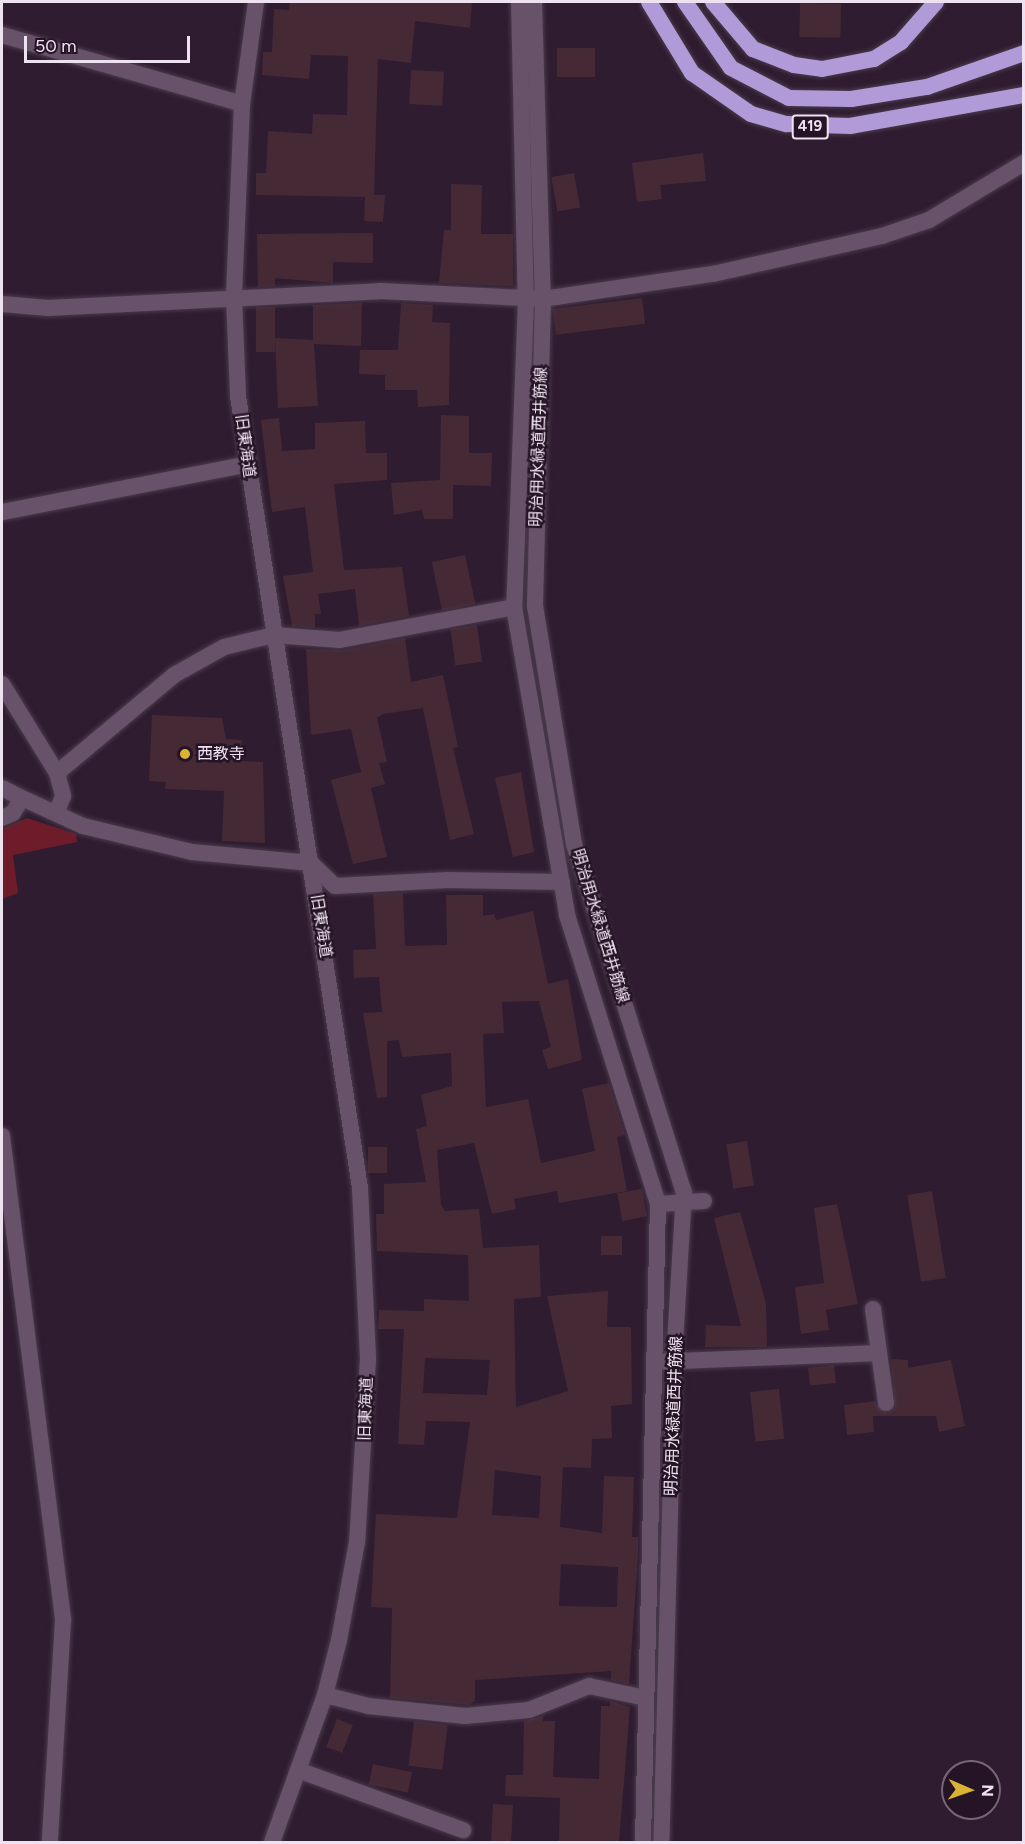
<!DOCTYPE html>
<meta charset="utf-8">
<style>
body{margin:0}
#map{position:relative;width:1025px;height:1844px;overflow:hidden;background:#2f1c30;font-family:Figtree,"Noto Sans JP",sans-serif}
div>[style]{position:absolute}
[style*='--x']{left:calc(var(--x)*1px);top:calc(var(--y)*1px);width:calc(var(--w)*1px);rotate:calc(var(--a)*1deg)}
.green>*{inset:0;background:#6e1c2a}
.building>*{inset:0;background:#452a36;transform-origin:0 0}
.roads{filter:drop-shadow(0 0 2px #4a3b4c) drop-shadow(0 0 2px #4a3b4c)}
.pedestrian>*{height:16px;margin:-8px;padding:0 8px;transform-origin:8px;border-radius:8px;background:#685269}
.minor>*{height:16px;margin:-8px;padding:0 8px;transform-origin:8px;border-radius:8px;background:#685269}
.tertiary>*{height:16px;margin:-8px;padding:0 8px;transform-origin:8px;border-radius:8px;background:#685269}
.trunk>*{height:16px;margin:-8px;padding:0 8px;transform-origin:8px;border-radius:8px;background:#b19ad8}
.dots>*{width:16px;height:16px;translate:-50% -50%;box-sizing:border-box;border:3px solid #251326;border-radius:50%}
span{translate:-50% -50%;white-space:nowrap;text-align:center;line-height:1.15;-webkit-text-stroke:5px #251326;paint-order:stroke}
.shield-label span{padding:2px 4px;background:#251326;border:2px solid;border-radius:4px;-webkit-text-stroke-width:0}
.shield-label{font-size:15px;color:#efe2f0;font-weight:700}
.street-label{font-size:16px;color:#efe2f0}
.poi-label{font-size:16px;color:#efe2f0}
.left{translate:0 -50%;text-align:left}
.frame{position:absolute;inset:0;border:3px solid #efe2f0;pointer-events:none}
.north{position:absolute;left:941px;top:1760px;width:60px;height:60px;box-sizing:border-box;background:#251326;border:2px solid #766677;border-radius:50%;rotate:92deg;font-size:16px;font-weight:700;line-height:24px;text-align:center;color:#efe2f0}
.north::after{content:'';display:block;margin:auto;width:21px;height:27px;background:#d9b334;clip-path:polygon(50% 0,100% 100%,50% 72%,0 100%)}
.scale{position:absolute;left:24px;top:36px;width:166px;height:27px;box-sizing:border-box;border:3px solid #efe2f0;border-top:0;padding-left:8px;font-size:18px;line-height:21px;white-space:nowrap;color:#efe2f0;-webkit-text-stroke:4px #251326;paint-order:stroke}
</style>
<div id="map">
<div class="green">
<div style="clip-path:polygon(27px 818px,76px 834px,77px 842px,13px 855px,18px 893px,2px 899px,2px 829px)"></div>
</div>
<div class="building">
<div style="clip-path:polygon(290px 2px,472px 2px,470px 28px,415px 21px,411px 63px,378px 59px,374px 195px,385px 195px,383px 222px,364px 221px,365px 197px,256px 195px,256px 173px,266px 173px,268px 131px,312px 134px,313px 114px,347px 115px,348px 56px,311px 55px,309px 79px,262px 75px,263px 52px,272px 52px,274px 9px,289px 10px)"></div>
<div style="left:800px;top:3px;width:41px;height:34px;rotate:1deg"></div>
<div style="left:557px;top:48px;width:38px;height:29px"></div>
<div style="left:411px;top:70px;width:33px;height:34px;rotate:3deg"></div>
<div style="clip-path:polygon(703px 153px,706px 181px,660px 185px,662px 199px,637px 202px,632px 163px)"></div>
<div style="left:574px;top:173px;width:35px;height:23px;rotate:80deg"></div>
<div style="clip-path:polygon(451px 184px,482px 185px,481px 234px,513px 234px,513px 286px,439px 283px,444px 230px,451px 230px)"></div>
<div style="clip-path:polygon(373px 233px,373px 263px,333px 262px,333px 283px,275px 278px,275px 286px,258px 287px,257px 234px)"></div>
<div style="left:642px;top:298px;width:26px;height:90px;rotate:83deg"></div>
<div style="clip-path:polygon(362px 303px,361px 346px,314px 344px,318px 406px,278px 408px,275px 338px,313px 340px,313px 305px)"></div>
<div style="clip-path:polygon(401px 303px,433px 305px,432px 322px,450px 323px,449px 405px,418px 407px,417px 390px,385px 390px,385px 375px,359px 374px,360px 350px,398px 350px)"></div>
<div style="left:275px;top:307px;width:45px;height:19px;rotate:90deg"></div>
<div style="clip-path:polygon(441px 415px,469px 416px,469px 453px,492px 453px,491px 486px,453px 485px,453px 519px,424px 519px,422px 510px,394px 515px,391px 483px,440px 480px)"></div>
<div style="clip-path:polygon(279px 418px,282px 451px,315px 449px,315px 423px,365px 421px,366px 453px,387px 453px,387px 480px,334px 484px,344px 570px,402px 567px,409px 616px,359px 626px,355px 589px,318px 594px,321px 614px,315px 614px,315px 628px,292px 626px,283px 576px,313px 572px,305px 507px,272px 512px,261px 420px)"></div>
<div style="left:465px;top:555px;width:50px;height:34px;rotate:78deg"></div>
<div style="left:477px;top:625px;width:37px;height:27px;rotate:82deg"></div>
<div style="clip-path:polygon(405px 638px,411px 682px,443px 675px,458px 747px,453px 748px,474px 834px,450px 840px,423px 708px,383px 714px,377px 718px,387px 762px,379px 763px,385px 784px,371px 788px,387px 857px,353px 864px,331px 780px,361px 772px,351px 729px,311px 735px,306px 649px,342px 650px)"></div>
<div style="clip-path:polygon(152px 715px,222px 718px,226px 739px,242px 740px,241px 761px,263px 762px,265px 843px,222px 841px,224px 791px,165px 789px,166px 782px,149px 781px)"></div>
<div style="clip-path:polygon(521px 772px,534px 852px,513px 857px,495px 778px)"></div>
<div style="clip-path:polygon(evenodd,403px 893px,405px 946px,447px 945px,446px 895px,483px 895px,483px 916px,494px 914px,496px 920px,533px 911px,548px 984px,568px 979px,582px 1060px,548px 1069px,542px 1050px,551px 1047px,539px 1001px,502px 1002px,504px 1033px,483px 1034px,486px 1107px,528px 1099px,541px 1163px,595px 1151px,582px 1089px,609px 1083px,625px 1135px,617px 1137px,627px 1191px,559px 1203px,557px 1191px,514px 1199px,516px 1209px,492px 1214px,474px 1143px,437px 1150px,441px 1205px,445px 1211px,479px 1209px,483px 1248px,539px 1245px,541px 1297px,514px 1299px,516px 1407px,568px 1391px,547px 1296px,608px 1291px,607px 1327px,631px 1327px,632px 1404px,611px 1406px,612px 1438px,592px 1439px,591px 1468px,563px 1467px,560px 1527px,602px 1533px,604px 1476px,634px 1477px,632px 1537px,638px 1537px,638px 1556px,629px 1684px,611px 1680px,611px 1671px,475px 1680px,475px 1701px,469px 1705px,390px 1698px,392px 1608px,371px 1607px,376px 1514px,457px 1518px,470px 1422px,426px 1421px,424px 1445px,398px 1444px,404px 1329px,378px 1329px,379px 1310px,424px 1311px,424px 1299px,469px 1301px,468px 1255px,377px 1251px,376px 1214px,384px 1214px,384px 1184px,426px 1182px,416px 1129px,427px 1126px,421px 1095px,452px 1086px,451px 1053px,402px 1057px,399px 1040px,387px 1041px,387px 1097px,377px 1098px,363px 1013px,382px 1012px,379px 977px,354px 978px,353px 950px,376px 949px,373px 894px,403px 893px,425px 1358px,490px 1360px,487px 1395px,423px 1393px,425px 1358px,403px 893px,495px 1470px,541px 1476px,539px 1518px,492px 1515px,495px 1470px,403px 893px,561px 1564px,618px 1567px,617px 1607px,559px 1606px,561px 1564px)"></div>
<div style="left:747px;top:1141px;width:45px;height:21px;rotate:81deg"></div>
<div style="left:368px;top:1147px;width:19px;height:26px"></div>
<div style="left:642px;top:1189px;width:28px;height:25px;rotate:80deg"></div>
<div style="left:932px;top:1191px;width:88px;height:25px;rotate:81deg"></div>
<div style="clip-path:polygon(837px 1204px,858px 1304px,826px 1310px,829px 1330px,801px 1334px,795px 1287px,824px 1283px,814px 1208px)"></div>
<div style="clip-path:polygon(740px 1212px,766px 1303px,767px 1347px,705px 1347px,706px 1325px,741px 1326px,714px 1218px)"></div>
<div style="left:601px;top:1236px;width:21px;height:19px"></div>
<div style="clip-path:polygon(891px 1359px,908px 1360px,908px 1368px,951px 1360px,965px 1426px,939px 1432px,936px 1416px,873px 1416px,874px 1432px,847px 1435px,844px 1405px,875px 1401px,887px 1413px,895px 1407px)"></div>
<div style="left:834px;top:1365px;width:18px;height:26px;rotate:84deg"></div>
<div style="left:779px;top:1389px;width:50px;height:29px;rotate:84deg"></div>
<div style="clip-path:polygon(610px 1701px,630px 1707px,619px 1842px,559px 1842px,560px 1798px,505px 1796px,506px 1775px,523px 1775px,524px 1721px,543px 1716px,543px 1721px,555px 1721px,553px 1777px,599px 1779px,601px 1706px,610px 1706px)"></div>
<div style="left:337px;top:1719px;width:17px;height:30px;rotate:21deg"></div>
<div style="left:414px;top:1721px;width:34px;height:45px;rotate:7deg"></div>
<div style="left:373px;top:1764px;width:40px;height:21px;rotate:12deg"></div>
<div style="left:493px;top:1804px;width:20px;height:38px;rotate:3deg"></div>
</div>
<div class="roads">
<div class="pedestrian">
<div style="--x:534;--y:2;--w:297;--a:88.3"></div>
<div style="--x:543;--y:299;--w:307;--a:91.5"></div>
<div style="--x:535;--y:606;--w:241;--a:80.7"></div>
<div style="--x:574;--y:844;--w:365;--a:72.5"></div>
<div style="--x:684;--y:1192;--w:169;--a:93.4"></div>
<div style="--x:674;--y:1361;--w:481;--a:91.5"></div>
</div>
<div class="minor">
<div style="--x:519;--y:2;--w:299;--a:88.7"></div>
<div style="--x:526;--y:301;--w:306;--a:92.2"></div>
<div style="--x:514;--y:607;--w:313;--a:80.2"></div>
<div style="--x:567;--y:915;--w:303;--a:72.5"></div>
<div style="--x:658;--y:1204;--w:638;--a:91.35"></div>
<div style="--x:2;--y:35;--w:250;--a:16"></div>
<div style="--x:2;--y:304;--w:46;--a:5"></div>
<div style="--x:48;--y:308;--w:332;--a:-2.9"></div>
<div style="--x:380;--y:291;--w:163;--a:2.8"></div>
<div style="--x:543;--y:299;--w:172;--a:-8.4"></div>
<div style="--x:713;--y:274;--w:173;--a:-12.7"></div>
<div style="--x:882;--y:236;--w:50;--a:-18.8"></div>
<div style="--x:929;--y:220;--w:111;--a:-31"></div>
<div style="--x:2;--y:512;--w:251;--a:-11"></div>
<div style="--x:2;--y:684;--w:105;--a:58.3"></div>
<div style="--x:57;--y:773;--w:24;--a:75"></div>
<div style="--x:63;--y:796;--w:17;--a:111"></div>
<div style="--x:57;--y:773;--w:153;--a:-39.9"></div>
<div style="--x:174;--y:675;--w:57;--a:-29.2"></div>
<div style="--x:224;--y:647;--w:51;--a:-13.5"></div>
<div style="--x:274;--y:635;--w:66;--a:4.3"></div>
<div style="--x:340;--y:640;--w:177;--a:-10.7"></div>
<div style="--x:2;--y:788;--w:22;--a:27"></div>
<div style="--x:2;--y:818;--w:12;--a:-24"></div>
<div style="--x:13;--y:813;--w:17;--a:-59"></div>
<div style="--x:22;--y:798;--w:67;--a:24.7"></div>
<div style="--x:83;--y:826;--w:112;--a:13.4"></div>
<div style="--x:192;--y:852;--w:120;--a:5.3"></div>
<div style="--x:311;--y:863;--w:33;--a:44"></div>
<div style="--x:335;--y:886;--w:113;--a:-3"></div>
<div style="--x:448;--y:880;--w:114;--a:1"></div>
<div style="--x:2;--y:1136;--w:488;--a:82.8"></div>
<div style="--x:63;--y:1620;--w:222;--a:93.4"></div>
<div style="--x:658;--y:1204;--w:46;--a:-3.7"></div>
<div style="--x:873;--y:1309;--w:95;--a:82.1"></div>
<div style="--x:654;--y:1362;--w:225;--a:-2.3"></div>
<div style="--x:325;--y:1695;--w:44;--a:14.3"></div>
<div style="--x:368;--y:1706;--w:98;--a:5.9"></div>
<div style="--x:465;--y:1716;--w:64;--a:-5.4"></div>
<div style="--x:529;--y:1710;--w:65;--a:-21.8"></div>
<div style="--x:589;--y:1686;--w:58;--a:11.9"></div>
<div style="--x:298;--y:1770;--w:176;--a:20"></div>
</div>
<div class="tertiary">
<div style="--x:256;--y:2;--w:103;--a:97.8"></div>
<div style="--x:242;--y:104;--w:192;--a:92.4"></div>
<div style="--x:234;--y:296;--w:100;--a:87.7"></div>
<div style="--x:238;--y:396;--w:801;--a:81.24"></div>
<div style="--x:360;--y:1188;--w:171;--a:87.3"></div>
<div style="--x:368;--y:1359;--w:183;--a:93.4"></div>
<div style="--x:357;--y:1542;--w:100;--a:100.4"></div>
<div style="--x:339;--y:1640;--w:57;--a:104.3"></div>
<div style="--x:325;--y:1695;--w:156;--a:109.8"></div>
</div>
<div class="trunk">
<div style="--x:649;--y:2;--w:83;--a:58.8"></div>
<div style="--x:692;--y:73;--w:72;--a:34.8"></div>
<div style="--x:751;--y:114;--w:37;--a:16"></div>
<div style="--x:787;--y:124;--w:63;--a:1.8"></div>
<div style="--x:850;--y:126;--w:177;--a:-10.1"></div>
<div style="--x:685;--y:2;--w:80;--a:55.1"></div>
<div style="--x:731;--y:68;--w:65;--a:27.3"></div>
<div style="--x:789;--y:98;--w:62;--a:0.9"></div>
<div style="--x:851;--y:99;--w:77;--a:-9"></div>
<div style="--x:927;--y:87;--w:103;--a:-19.3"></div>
<div style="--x:713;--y:2;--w:62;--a:49.6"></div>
<div style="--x:753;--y:49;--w:44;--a:21.3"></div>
<div style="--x:794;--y:65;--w:28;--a:8"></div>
<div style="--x:822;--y:69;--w:53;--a:-10.9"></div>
<div style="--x:874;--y:59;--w:32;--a:-32"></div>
<div style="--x:901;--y:42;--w:53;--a:-48.8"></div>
</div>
</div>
<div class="dots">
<div style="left:185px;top:754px;background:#d9b334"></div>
</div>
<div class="shield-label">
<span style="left:810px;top:127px">419</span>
</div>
<div class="street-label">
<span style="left:245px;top:446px;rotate:82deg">旧東海道</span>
<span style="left:539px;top:447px;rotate:-88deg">明治用水緑道西井筋線</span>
<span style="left:321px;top:926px;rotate:81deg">旧東海道</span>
<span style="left:600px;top:926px;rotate:73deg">明治用水緑道西井筋線</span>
<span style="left:366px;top:1409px;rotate:-88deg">旧東海道</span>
<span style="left:674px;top:1416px;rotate:-88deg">明治用水緑道西井筋線</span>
</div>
<div class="poi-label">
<span class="left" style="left:197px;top:754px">西教寺</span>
</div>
<div class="frame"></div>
<div class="north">N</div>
<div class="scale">50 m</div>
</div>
